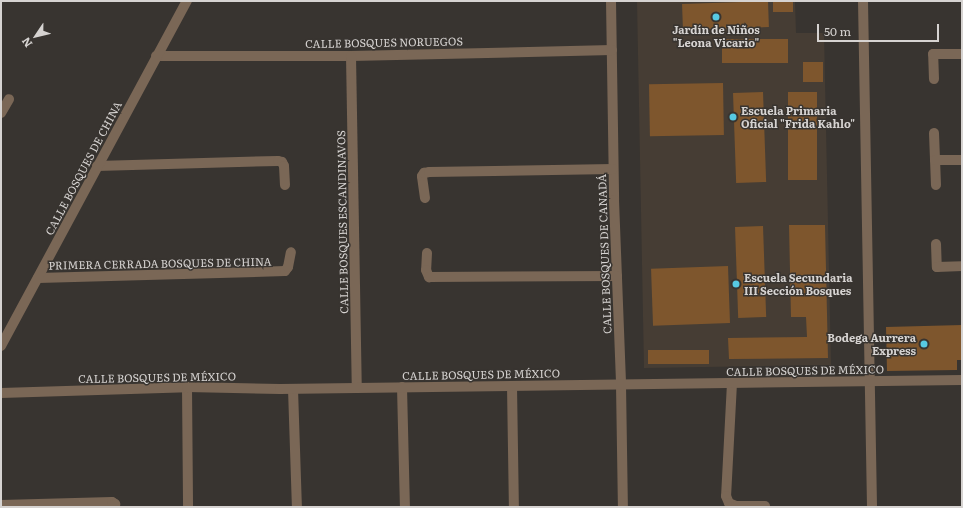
<!DOCTYPE html>
<meta charset="utf-8">
<style>
body{margin:0}
#map{position:relative;width:963px;height:508px;overflow:hidden;background:#383430;font-family:Literata,serif}
div>[style]{position:absolute}
[style*='--x']{left:calc(var(--x)*1px);top:calc(var(--y)*1px);width:calc(var(--w)*1px);rotate:calc(var(--a)*1deg)}
.built>*{inset:0;background:#463d34}
.building>*{inset:0;background:#7e562d;transform-origin:0 0}
.minor>*{height:10px;margin:-5px;padding:0 5px;transform-origin:5px;border-radius:5px;background:#7a6756}
.dots>*{width:11px;height:11px;translate:-50% -50%;box-sizing:border-box;border:2px solid #383430;border-radius:50%}
span{translate:-50% -50%;white-space:nowrap;text-align:center;line-height:1.15;-webkit-text-stroke:3px #383430;paint-order:stroke}
.poi-label{font-size:11px;color:#d6d3d1;font-weight:700}
.left{translate:0 -50%;text-align:left}
.right{translate:-100% -50%;text-align:right}
.street-label{font-size:11px;color:#d6d3d1}
.frame{position:absolute;inset:0;border:2px solid #d6d3d1;pointer-events:none}
.north{position:absolute;left:16px;top:16px;width:40px;height:40px;-webkit-text-stroke:3px #383430;paint-order:stroke;rotate:235deg;font-size:11px;font-weight:700;line-height:16px;text-align:center;color:#d6d3d1}
.north::after{content:'';display:block;margin:auto;width:14px;height:18px;background:#d6d3d1;clip-path:polygon(50% 0,100% 100%,50% 72%,0 100%)}
.scale{position:absolute;left:817px;top:24px;width:122px;height:18px;box-sizing:border-box;border:2px solid #d6d3d1;border-top:0;padding-left:5px;font-size:12px;line-height:14px;white-space:nowrap;color:#d6d3d1;-webkit-text-stroke:3px #383430;paint-order:stroke}
</style>
<div id="map">
<div class="built">
<div style="clip-path:polygon(637px 1px,795px 1px,796px 33px,824px 33px,831px 365px,644px 368px)"></div>
</div>
<div class="building">
<div style="left:768px;top:1px;width:26px;height:86px;rotate:88deg"></div>
<div style="left:773px;top:1px;width:20px;height:11px"></div>
<div style="left:788px;top:39px;width:24px;height:66px;rotate:90deg"></div>
<div style="left:823px;top:62px;width:20px;height:20px;rotate:90deg"></div>
<div style="left:723px;top:83px;width:52px;height:74px;rotate:89deg"></div>
<div style="left:763px;top:92px;width:90px;height:30px;rotate:88deg"></div>
<div style="left:788px;top:92px;width:29px;height:88px"></div>
<div style="clip-path:polygon(789px 225px,825px 225px,828px 358px,729px 359px,728px 338px,807px 337px,806px 317px,791px 317px)"></div>
<div style="left:763px;top:226px;width:91px;height:28px;rotate:88deg"></div>
<div style="left:728px;top:266px;width:57px;height:77px;rotate:88deg"></div>
<div style="clip-path:polygon(962px 325px,962px 360px,957px 360px,957px 370px,887px 371px,886px 327px)"></div>
<div style="left:709px;top:350px;width:14px;height:61px;rotate:90deg"></div>
</div>
<div class="minor">
<div style="--x:611;--y:1;--w:199;--a:89.1"></div>
<div style="--x:614;--y:200;--w:185;--a:87.8"></div>
<div style="--x:621;--y:385;--w:122;--a:89.1"></div>
<div style="--x:863;--y:1;--w:506;--a:88.98"></div>
<div style="--x:156;--y:56;--w:195;--a:0"></div>
<div style="--x:351;--y:56;--w:261;--a:-1.3"></div>
<div style="--x:351;--y:56;--w:332;--a:89"></div>
<div style="--x:934;--y:79;--w:25;--a:-92"></div>
<div style="--x:933;--y:54;--w:29;--a:0"></div>
<div style="--x:1;--y:113;--w:16;--a:-60"></div>
<div style="--x:934;--y:133;--w:52;--a:87.8"></div>
<div style="--x:935;--y:160;--w:27;--a:0"></div>
<div style="--x:97;--y:166;--w:181;--a:-1.6"></div>
<div style="--x:278;--y:161;--w:4;--a:14"></div>
<div style="--x:282;--y:162;--w:4;--a:63"></div>
<div style="--x:284;--y:166;--w:19;--a:87"></div>
<div style="--x:425;--y:198;--w:22;--a:-98"></div>
<div style="--x:422;--y:176;--w:4;--a:-56"></div>
<div style="--x:424;--y:173;--w:5;--a:-11"></div>
<div style="--x:429;--y:172;--w:184;--a:-0.9"></div>
<div style="--x:936;--y:244;--w:23;--a:88"></div>
<div style="--x:937;--y:267;--w:25;--a:-2"></div>
<div style="--x:427;--y:253;--w:17;--a:93"></div>
<div style="--x:426;--y:270;--w:8;--a:67"></div>
<div style="--x:429;--y:277;--w:188;--a:-0.3"></div>
<div style="--x:38;--y:278;--w:247;--a:-1.6"></div>
<div style="--x:285;--y:271;--w:5;--a:-53"></div>
<div style="--x:288;--y:267;--w:15;--a:-79"></div>
<div style="--x:1;--y:346;--w:392;--a:-61.7"></div>
<div style="--x:732;--y:383;--w:113;--a:93"></div>
<div style="--x:726;--y:496;--w:8;--a:67"></div>
<div style="--x:729;--y:503;--w:8;--a:23"></div>
<div style="--x:736;--y:506;--w:29;--a:0"></div>
<div style="--x:512;--y:386;--w:121;--a:89.1"></div>
<div style="--x:187;--y:387;--w:120;--a:89.5"></div>
<div style="--x:402;--y:387;--w:120;--a:88.6"></div>
<div style="--x:293;--y:389;--w:118;--a:88.1"></div>
<div style="--x:1;--y:393;--w:186;--a:-1.8"></div>
<div style="--x:187;--y:387;--w:93;--a:1.2"></div>
<div style="--x:280;--y:389;--w:682;--a:-0.76"></div>
<div style="--x:1;--y:505;--w:111;--a:-1.5"></div>
<div style="--x:112;--y:502;--w:4;--a:34"></div>
<div style="--x:115;--y:504;--w:3;--a:90"></div>
</div>
<div class="dots">
<div style="left:716px;top:17px;background:#57c9e2"></div>
<div style="left:733px;top:117px;background:#57c9e2"></div>
<div style="left:736px;top:284px;background:#57c9e2"></div>
<div style="left:924px;top:344px;background:#57c9e2"></div>
</div>
<div class="poi-label">
<span style="left:716px;top:36px">Jardín de Niños<br>"Leona Vicario"</span>
<span class="left" style="left:741px;top:117px">Escuela Primaria<br>Oficial "Frida Kahlo"</span>
<span class="left" style="left:744px;top:284px">Escuela Secundaria<br>III Sección Bosques</span>
<span class="right" style="left:916px;top:344px">Bodega Aurrera<br>Express</span>
</div>
<div class="street-label">
<span style="left:384px;top:42px;rotate:-1deg">CALLE BOSQUES NORUEGOS</span>
<span style="left:83px;top:168px;rotate:-62deg">CALLE BOSQUES DE CHINA</span>
<span style="left:342px;top:222px;rotate:-91deg">CALLE BOSQUES ESCANDINAVOS</span>
<span style="left:604px;top:254px;rotate:-92deg">CALLE BOSQUES DE CANADÁ</span>
<span style="left:160px;top:263px;rotate:-1deg">PRIMERA CERRADA BOSQUES DE CHINA</span>
<span style="left:805px;top:370px;rotate:-1deg">CALLE BOSQUES DE MÉXICO</span>
<span style="left:481px;top:374px;rotate:-1deg">CALLE BOSQUES DE MÉXICO</span>
<span style="left:157px;top:377px;rotate:-1deg">CALLE BOSQUES DE MÉXICO</span>
</div>
<div class="frame"></div>
<div class="north">N</div>
<div class="scale">50 m</div>
</div>
